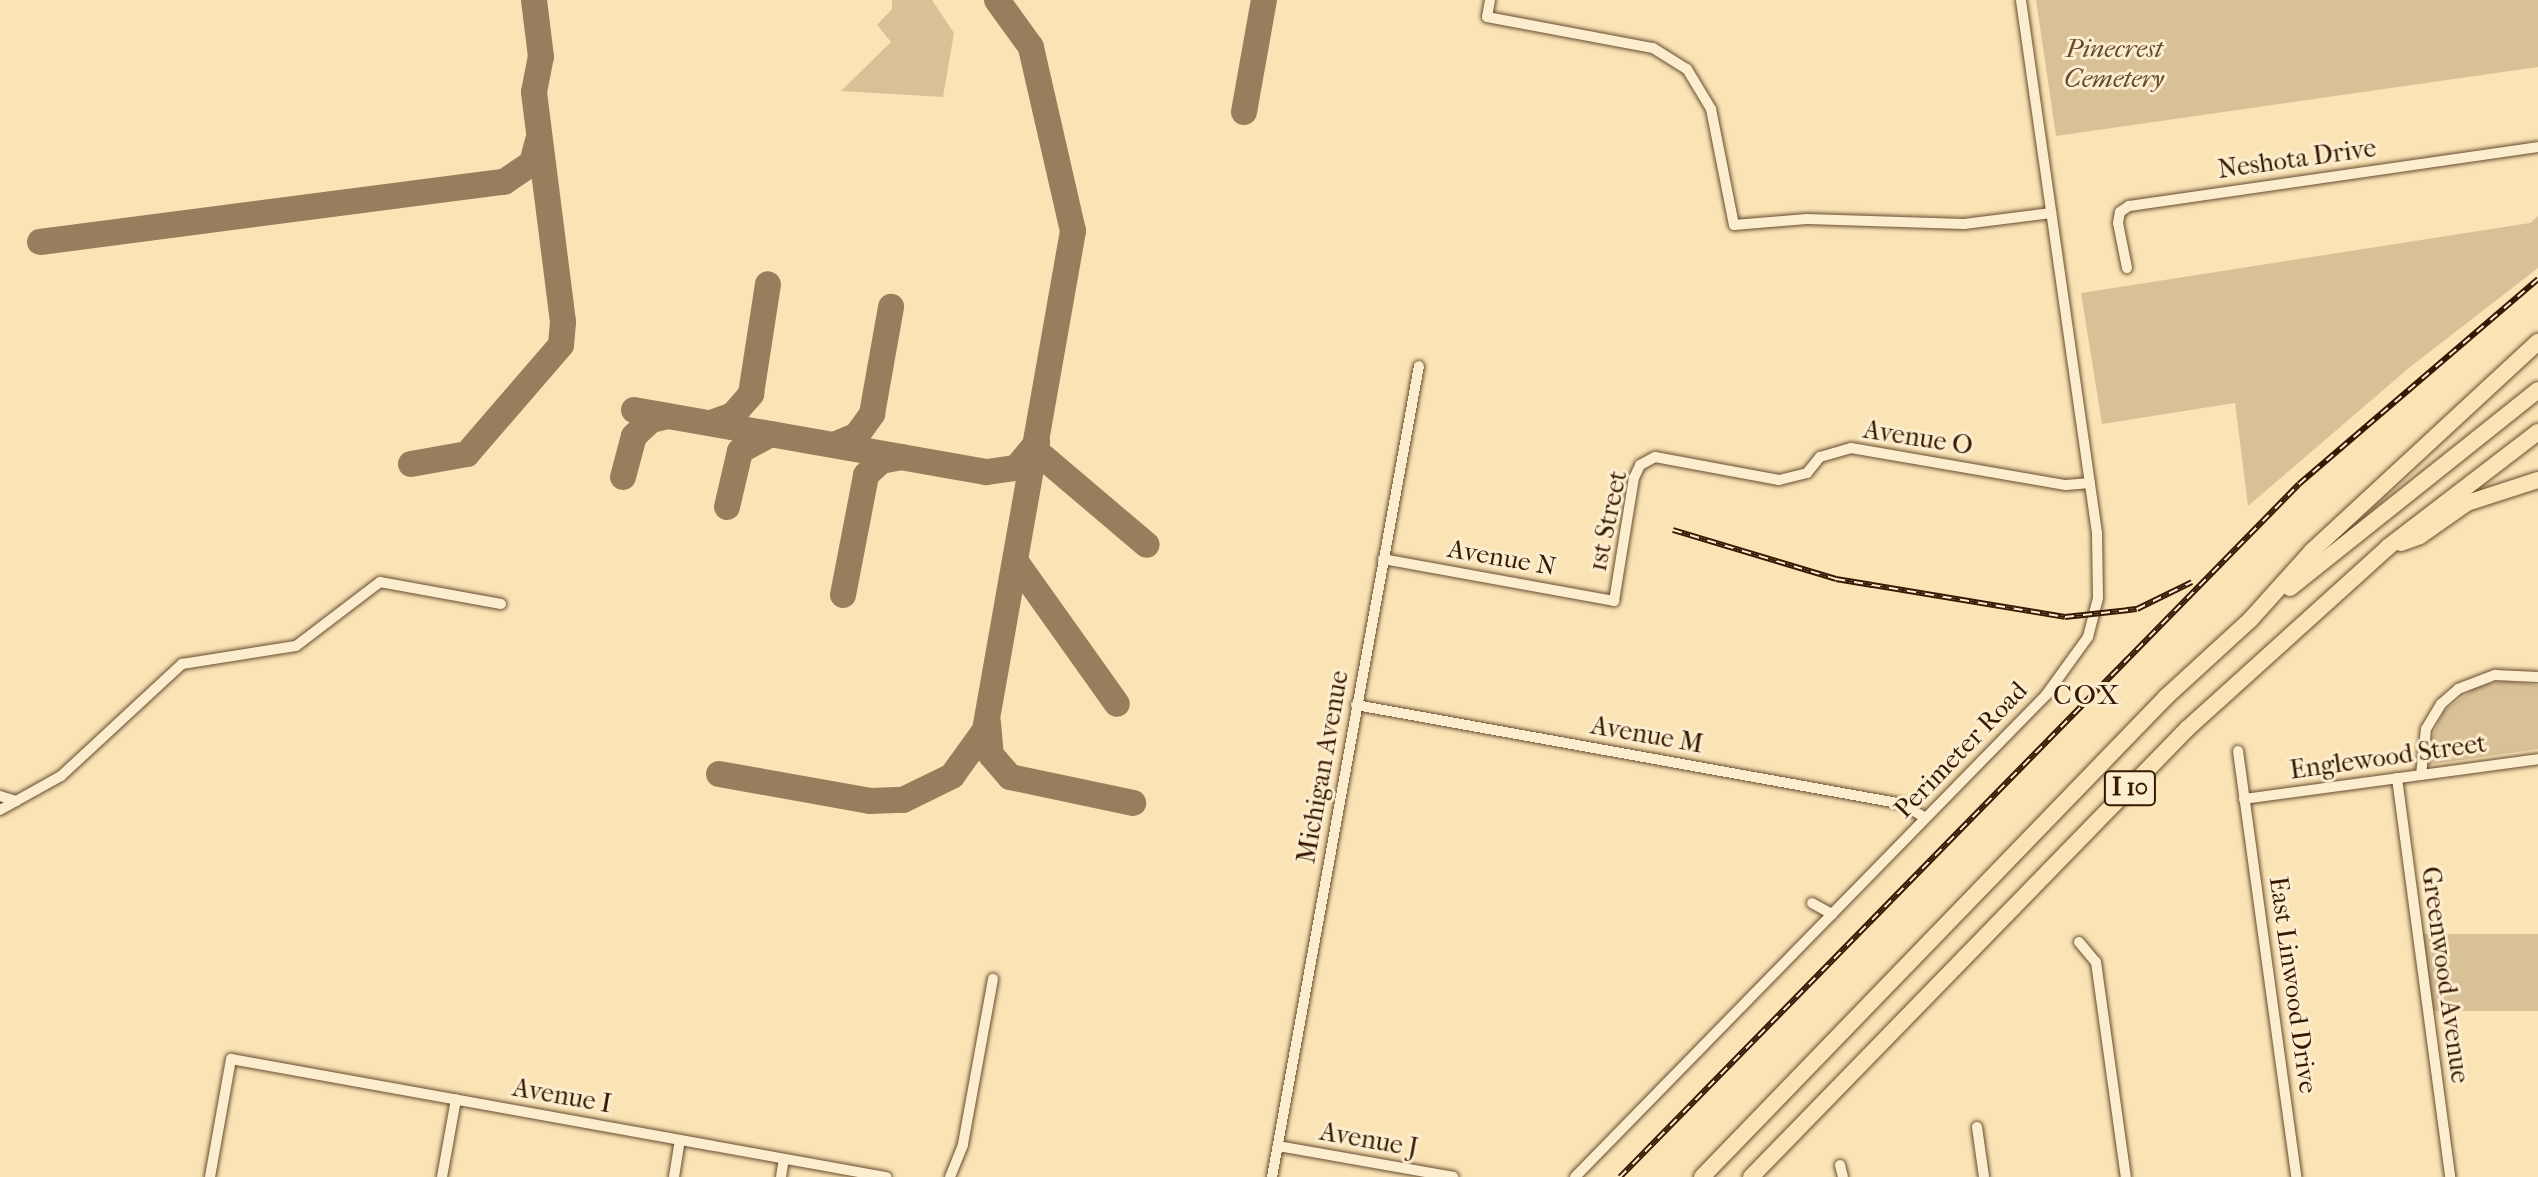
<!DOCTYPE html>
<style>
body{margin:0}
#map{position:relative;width:2538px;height:1177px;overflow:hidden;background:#fae4b5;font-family:"IM FELL French Canon",serif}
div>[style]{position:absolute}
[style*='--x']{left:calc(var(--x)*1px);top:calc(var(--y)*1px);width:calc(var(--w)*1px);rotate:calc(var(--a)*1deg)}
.green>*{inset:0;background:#d9c197;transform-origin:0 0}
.taxiway>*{height:26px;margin:-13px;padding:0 13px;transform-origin:13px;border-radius:13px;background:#987e5c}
.roads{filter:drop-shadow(0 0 2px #674b30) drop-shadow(0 0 2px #674b30)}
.minor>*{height:10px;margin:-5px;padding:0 5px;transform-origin:5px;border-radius:5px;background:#fcedcf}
.highway>*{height:16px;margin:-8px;padding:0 8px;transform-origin:8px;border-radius:8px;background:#fae4b5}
.rail>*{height:6px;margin-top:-3px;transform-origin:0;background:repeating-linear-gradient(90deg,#fcedcf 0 9px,#361803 0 18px);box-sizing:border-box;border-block:2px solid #361803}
span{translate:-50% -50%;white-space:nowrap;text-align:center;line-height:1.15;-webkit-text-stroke:6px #fcedcf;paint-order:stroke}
.shield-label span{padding:2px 6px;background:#fcedcf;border:2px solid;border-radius:6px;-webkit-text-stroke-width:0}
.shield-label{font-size:24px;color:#361803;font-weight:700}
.park-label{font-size:26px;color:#674b2f;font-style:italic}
.street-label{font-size:26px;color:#361803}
.neighbourhood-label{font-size:28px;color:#361803;letter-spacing:2px}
</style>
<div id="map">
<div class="green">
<div style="clip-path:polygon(892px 0,932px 0,954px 33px,943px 97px,841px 91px,891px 42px,877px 25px,892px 9px)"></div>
<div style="clip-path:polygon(2036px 0,2538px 0,2538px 67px,2056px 136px)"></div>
<div style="clip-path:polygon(2538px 216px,2538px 268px,2410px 367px,2248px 506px,2235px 403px,2102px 424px,2081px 293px,2530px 223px)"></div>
<div style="clip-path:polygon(2503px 681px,2538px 685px,2538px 749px,2427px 765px,2428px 746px,2444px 711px,2476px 687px)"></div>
<div style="left:2538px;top:934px;width:77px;height:116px;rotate:90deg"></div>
</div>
<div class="taxiway">
<div style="--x:1244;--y:112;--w:114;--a:-79.9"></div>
<div style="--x:40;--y:242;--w:468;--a:-7.4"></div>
<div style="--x:504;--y:182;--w:34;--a:-34"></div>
<div style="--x:532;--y:163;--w:24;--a:-75"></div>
<div style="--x:634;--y:410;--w:358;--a:10"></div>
<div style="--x:987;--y:472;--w:29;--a:-8"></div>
<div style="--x:1016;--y:468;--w:33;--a:-50"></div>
<div style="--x:711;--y:423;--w:23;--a:-20"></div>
<div style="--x:733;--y:415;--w:28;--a:-49"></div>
<div style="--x:751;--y:394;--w:111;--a:-81.2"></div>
<div style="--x:834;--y:445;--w:25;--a:-23"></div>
<div style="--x:857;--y:435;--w:26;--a:-54"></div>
<div style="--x:872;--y:414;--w:109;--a:-79.9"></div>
<div style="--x:1036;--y:451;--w:145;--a:40.3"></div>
<div style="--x:411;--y:464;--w:57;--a:-10.1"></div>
<div style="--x:467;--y:454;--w:144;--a:-49.2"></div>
<div style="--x:561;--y:345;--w:23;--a:-85"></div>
<div style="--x:563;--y:322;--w:232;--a:-97.2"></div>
<div style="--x:534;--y:92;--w:36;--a:-79"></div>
<div style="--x:541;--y:57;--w:57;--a:-97"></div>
<div style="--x:623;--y:477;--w:42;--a:-75"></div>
<div style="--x:634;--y:436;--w:23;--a:-43"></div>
<div style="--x:651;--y:420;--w:17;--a:-13"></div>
<div style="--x:727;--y:507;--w:57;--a:-76.9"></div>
<div style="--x:740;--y:451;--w:35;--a:-29"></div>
<div style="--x:1016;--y:562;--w:174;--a:54.6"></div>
<div style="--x:843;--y:595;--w:122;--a:-79.1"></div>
<div style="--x:866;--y:475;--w:21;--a:-43"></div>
<div style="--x:881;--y:461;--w:21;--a:-11"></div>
<div style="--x:988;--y:723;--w:32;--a:85"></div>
<div style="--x:991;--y:755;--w:29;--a:49"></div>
<div style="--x:1010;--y:777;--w:126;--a:11.9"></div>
<div style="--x:719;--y:774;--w:153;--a:10.1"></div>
<div style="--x:870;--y:801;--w:33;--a:-2"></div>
<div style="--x:903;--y:800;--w:55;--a:-26.1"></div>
<div style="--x:952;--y:776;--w:57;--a:-54.3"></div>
<div style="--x:985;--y:730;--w:507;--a:-80"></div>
<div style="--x:1073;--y:231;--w:189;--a:-102.9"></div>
<div style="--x:1031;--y:47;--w:58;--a:-125.9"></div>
</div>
<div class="roads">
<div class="minor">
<div style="--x:1490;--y:0;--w:17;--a:100"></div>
<div style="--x:1487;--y:17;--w:169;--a:10.6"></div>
<div style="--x:1653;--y:48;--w:40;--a:32"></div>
<div style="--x:1687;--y:69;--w:47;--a:59"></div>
<div style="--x:1711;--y:109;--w:118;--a:78.8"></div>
<div style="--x:1734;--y:225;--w:73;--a:-4.7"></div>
<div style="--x:1807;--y:219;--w:157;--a:1.8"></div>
<div style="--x:1964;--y:224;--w:88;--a:-7.2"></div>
<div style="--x:2127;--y:268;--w:46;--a:-101.3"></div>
<div style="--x:2118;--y:223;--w:11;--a:-80"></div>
<div style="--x:2120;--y:212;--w:11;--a:-34"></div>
<div style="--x:2129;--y:206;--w:413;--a:-8.2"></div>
<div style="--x:1383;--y:559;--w:235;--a:10.3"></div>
<div style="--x:1614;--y:601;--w:125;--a:-80.8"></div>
<div style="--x:1634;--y:478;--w:14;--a:-65"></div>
<div style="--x:1640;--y:465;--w:17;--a:-28"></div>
<div style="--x:1655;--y:457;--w:126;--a:10.5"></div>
<div style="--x:1779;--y:480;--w:29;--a:-14"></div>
<div style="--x:1807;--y:473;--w:21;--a:-51"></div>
<div style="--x:1820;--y:457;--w:32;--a:-16"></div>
<div style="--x:1851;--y:448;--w:218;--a:9.8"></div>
<div style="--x:2066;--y:485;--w:24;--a:-5"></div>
<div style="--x:1356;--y:705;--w:556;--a:10.26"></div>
<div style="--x:1903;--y:804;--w:26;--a:32"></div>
<div style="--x:2238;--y:751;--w:430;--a:82.2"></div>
<div style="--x:2421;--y:775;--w:46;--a:-83.8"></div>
<div style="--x:2426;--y:729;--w:29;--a:-59"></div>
<div style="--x:2441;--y:704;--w:23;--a:-41"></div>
<div style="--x:2458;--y:689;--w:40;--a:-21"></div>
<div style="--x:2495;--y:675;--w:43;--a:2.7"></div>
<div style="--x:2397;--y:778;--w:403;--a:82.4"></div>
<div style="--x:0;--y:796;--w:17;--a:17"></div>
<div style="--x:2244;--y:799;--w:297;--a:-7.7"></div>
<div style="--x:0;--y:810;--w:70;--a:-29.1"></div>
<div style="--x:61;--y:776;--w:165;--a:-42.8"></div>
<div style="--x:182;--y:664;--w:115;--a:-9"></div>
<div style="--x:296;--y:646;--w:106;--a:-37.3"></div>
<div style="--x:380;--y:582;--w:123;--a:10.3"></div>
<div style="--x:1812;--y:903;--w:23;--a:29"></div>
<div style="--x:2079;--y:942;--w:26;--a:50"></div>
<div style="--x:2096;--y:962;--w:217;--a:82.1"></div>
<div style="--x:1977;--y:1127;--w:50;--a:82"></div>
<div style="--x:1278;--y:1146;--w:178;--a:10"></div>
<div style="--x:1840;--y:1165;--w:12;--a:76"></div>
<div style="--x:210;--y:1177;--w:120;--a:-79.9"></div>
<div style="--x:231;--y:1059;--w:666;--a:10.21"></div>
<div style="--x:442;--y:1177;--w:79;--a:-79.8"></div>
<div style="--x:674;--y:1177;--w:37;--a:-81"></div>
<div style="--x:781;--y:1177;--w:18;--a:-81"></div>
<div style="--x:950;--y:1177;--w:35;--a:-68"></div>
<div style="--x:963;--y:1144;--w:168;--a:-79.7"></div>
<div style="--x:1272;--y:1177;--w:824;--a:-79.73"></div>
<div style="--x:1575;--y:1177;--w:674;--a:-45.66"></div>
<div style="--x:2046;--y:695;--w:72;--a:-54.1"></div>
<div style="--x:2088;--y:637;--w:40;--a:-75.6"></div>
<div style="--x:2098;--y:598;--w:65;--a:-90.9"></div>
<div style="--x:2097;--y:533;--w:538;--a:-98.12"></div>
</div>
<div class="highway">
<div style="--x:2401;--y:543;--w:20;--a:-20"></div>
<div style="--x:2420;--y:536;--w:57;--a:-35.1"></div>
<div style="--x:2467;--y:503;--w:75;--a:-17.9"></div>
<div style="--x:2290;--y:588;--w:317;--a:-38.6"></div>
<div style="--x:1702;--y:1177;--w:668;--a:-45.97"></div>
<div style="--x:2166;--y:697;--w:115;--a:-42.5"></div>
<div style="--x:2251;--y:619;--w:91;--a:-48.1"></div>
<div style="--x:2312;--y:551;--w:308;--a:-42.8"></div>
<div style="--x:1751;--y:1177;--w:627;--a:-45.78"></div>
<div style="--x:2188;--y:728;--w:270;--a:-42.1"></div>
<div style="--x:2388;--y:547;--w:189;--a:-37.5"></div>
</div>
</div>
<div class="rail">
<div style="--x:1673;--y:530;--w:170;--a:16.7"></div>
<div style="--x:1836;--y:579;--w:232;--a:9.4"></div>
<div style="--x:2065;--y:617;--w:72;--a:-6.3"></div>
<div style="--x:2137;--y:609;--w:61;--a:-26.1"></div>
<div style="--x:1620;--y:1177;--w:970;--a:-45.58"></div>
<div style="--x:2299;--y:484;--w:315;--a:-40.6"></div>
</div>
<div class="shield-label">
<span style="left:2130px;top:788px">I 10</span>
</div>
<div class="park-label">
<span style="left:2114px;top:64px">Pinecrest<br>Cemetery</span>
</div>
<div class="street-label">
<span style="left:2297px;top:159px;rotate:-8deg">Neshota Drive</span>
<span style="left:1918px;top:438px;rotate:9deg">Avenue O</span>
<span style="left:1608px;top:521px;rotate:-78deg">1st Street</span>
<span style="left:1502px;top:558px;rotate:10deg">Avenue N</span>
<span style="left:1647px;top:735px;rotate:10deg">Avenue M</span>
<span style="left:1961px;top:750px;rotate:-46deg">Perimeter Road</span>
<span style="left:2388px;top:757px;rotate:-8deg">Englewood Street</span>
<span style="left:1323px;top:767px;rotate:-80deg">Michigan Avenue</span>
<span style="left:2445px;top:975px;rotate:82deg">Greenwood Avenue</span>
<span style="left:2293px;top:985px;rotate:82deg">East Linwood Drive</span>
<span style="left:562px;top:1096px;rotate:10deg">Avenue I</span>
<span style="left:1369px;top:1140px;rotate:10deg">Avenue J</span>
</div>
<div class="neighbourhood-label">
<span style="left:2087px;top:695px">COX</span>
</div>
</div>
